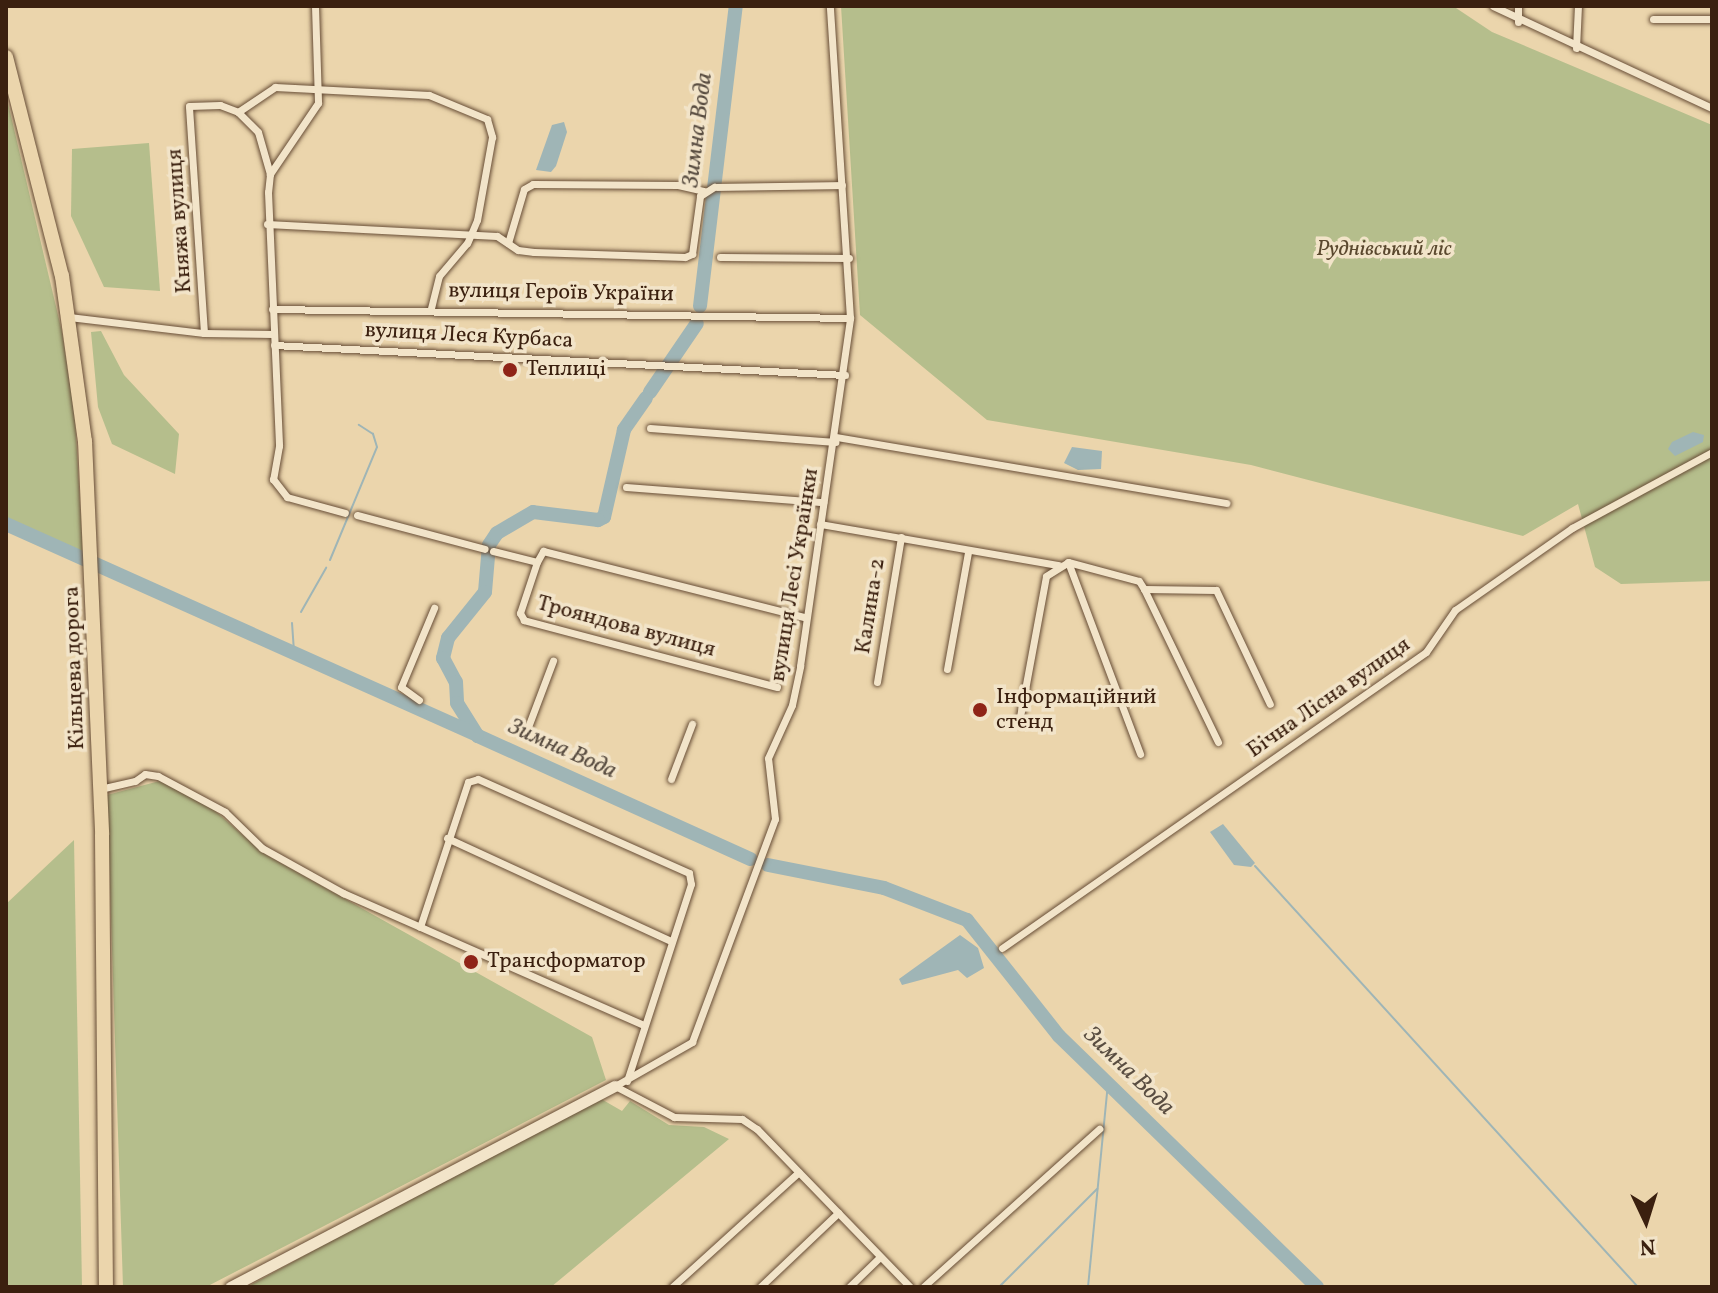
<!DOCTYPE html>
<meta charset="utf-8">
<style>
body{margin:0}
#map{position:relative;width:1718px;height:1293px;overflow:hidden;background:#ebd5ac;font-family:Vollkorn,serif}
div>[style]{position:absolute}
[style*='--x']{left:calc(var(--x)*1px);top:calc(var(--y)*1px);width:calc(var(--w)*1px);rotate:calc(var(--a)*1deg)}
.green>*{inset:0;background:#b5be8c}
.water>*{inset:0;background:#9fb5b6}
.stream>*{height:2px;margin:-1px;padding:0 1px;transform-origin:1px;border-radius:1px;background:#9fb5b6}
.river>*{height:14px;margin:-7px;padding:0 7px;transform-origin:7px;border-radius:7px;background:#9fb5b6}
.roads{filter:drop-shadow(0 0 2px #674d36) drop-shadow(0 0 2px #674d36)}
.street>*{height:7px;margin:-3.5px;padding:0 3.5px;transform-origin:3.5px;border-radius:3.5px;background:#f2e4c9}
.secondary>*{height:11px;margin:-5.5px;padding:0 5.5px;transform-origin:5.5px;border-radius:5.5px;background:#f2e4c9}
.highway>*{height:14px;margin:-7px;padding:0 7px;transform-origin:7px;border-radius:7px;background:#ebd5ac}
.dots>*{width:22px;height:22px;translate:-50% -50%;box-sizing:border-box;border:4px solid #f2e4c9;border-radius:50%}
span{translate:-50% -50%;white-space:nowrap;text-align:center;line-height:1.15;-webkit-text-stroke:7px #f2e4c9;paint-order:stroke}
.street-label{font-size:22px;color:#3b200f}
.park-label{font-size:22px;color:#5a482e;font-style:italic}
.poi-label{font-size:22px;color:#3b200f}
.left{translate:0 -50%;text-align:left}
.water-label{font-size:24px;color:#594d41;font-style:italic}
.frame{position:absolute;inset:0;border:8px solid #3b200f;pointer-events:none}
.north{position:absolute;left:1606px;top:1181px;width:80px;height:80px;-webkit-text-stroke:6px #f2e4c9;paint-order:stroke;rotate:176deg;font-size:22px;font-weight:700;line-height:32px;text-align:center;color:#3b200f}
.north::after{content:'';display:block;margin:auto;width:28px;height:36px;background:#3b200f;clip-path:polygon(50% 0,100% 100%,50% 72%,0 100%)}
</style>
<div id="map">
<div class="green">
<div style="clip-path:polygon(841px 6px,1453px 6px,1492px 32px,1712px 125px,1712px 581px,1621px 584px,1595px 567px,1578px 504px,1523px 536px,1251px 465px,987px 420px,860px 315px)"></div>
<div style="clip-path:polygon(6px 95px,62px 332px,75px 418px,83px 555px,6px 520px)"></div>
<div style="clip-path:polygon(149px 143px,160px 291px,104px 287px,71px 216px,72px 149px)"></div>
<div style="clip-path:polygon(101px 331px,124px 375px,179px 434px,175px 474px,112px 444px,98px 407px,91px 332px)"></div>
<div style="clip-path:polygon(167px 779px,213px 809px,263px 853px,592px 1037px,606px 1080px,206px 1287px,123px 1287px,107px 795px)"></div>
<div style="clip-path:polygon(74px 840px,82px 1287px,6px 1287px,6px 904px)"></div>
<div style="clip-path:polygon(596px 1096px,622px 1111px,630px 1101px,669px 1125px,704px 1127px,729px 1139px,551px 1287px,247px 1287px)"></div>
</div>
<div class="water">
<div style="clip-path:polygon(564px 122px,567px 132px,556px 166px,551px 172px,536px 170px,552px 125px)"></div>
<div style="clip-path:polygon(1693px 432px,1704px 435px,1703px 442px,1675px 456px,1668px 449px,1672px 442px)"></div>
<div style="clip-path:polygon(1072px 447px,1102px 451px,1101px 469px,1078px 470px,1064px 463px)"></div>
<div style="clip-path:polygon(1223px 824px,1255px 863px,1251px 867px,1234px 865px,1210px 832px)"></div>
<div style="clip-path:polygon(960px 935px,978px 948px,984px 968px,967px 978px,958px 970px,902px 985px,899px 979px)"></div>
</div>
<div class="stream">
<div style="--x:330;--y:560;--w:122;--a:-67.4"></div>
<div style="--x:377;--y:447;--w:14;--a:-107"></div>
<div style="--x:373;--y:434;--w:17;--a:-147"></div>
<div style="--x:301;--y:612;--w:51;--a:-60.4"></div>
<div style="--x:292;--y:623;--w:30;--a:86"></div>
<div style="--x:1255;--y:866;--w:569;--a:47.71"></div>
<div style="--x:999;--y:1287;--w:139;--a:-45"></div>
<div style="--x:1088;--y:1287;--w:205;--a:-84.4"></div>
</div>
<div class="river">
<div style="--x:700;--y:306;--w:302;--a:-83.2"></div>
<div style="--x:650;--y:392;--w:83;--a:-55.7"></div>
<div style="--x:646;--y:398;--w:39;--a:125"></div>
<div style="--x:624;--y:430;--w:89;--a:102.9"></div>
<div style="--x:604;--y:517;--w:7;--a:153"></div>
<div style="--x:598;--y:520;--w:65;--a:-173"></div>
<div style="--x:533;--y:512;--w:42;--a:149.7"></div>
<div style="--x:497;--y:533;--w:14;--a:124"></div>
<div style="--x:489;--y:545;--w:47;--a:94.9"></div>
<div style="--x:485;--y:592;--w:59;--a:128.8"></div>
<div style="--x:448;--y:638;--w:21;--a:104"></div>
<div style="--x:443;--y:658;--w:27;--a:62"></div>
<div style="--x:456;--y:682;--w:21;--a:87"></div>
<div style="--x:457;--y:703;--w:39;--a:58"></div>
<div style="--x:478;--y:736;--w:299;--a:24.3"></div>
<div style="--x:6;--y:524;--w:516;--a:24.13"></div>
<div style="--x:768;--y:865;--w:118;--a:11.2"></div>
<div style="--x:884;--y:888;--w:89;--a:21.1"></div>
<div style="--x:967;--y:920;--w:148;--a:51.6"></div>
<div style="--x:1059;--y:1036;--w:360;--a:44.2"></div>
</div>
<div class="roads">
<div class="street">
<div style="--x:315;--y:6;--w:97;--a:88.2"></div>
<div style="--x:318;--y:103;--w:86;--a:124.1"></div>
<div style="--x:270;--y:174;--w:18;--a:96"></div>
<div style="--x:268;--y:192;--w:254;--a:87.5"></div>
<div style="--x:279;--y:446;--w:34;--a:100"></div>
<div style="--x:273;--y:479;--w:23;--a:52"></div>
<div style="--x:287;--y:497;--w:60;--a:15.4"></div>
<div style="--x:1493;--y:6;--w:242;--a:25"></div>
<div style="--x:1653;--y:19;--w:59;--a:0"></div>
<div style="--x:1518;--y:22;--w:16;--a:-90"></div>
<div style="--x:1576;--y:48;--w:42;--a:-87.3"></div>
<div style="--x:238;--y:112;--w:28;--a:45"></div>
<div style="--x:258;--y:132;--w:44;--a:74.1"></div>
<div style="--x:717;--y:187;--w:125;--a:-0.9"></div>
<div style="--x:267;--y:224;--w:230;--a:3"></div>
<div style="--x:497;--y:236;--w:25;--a:34"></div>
<div style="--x:518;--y:250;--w:16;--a:7"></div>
<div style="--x:534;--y:252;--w:151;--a:1.9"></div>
<div style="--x:685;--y:257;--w:8;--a:-23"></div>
<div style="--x:692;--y:254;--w:59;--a:-82.1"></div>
<div style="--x:700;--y:196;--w:17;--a:-33"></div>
<div style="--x:508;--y:243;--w:56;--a:-73.5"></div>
<div style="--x:524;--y:189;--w:10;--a:-29"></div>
<div style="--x:533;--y:184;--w:145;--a:0.4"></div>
<div style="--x:678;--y:185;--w:27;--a:13"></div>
<div style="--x:720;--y:257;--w:129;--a:0.4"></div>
<div style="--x:272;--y:309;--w:578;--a:0.89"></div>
<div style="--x:69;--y:317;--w:136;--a:6.8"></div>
<div style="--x:204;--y:333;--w:69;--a:0.8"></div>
<div style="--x:204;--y:333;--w:227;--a:-93.8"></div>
<div style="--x:189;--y:106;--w:31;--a:-2"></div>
<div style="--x:220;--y:105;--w:19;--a:21"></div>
<div style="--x:238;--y:112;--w:45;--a:-34"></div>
<div style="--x:275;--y:87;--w:154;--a:3"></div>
<div style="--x:429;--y:95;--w:63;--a:22.5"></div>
<div style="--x:487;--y:119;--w:19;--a:74"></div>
<div style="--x:492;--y:137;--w:84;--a:100.2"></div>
<div style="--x:477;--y:220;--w:25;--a:113"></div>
<div style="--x:467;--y:243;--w:43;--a:130.3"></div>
<div style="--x:439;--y:276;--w:34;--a:104"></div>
<div style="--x:274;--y:345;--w:572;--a:3.01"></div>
<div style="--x:650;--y:428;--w:186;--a:4.3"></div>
<div style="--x:836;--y:437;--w:396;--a:9.6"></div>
<div style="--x:626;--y:487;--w:198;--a:4.4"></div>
<div style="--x:357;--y:515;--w:132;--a:14.9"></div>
<div style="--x:820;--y:524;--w:242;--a:9.8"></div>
<div style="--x:493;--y:551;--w:45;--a:14"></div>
<div style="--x:1068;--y:562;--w:205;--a:69.4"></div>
<div style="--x:1144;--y:589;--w:170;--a:64.2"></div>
<div style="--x:947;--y:669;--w:119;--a:-79.8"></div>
<div style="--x:877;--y:682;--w:147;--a:-80.6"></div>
<div style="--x:777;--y:687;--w:262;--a:-165.2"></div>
<div style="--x:524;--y:620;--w:8;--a:-120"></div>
<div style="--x:520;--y:613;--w:54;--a:-71.6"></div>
<div style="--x:537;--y:562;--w:13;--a:-61"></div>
<div style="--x:543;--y:551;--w:269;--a:14.2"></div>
<div style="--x:419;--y:700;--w:22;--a:-144"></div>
<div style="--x:401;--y:687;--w:86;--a:-67.3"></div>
<div style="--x:1019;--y:722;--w:148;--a:-79.5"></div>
<div style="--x:1046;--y:576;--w:26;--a:-32"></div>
<div style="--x:1068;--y:562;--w:73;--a:15"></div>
<div style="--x:1139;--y:581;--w:9;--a:58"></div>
<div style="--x:1144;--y:589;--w:72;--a:0.8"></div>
<div style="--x:1216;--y:590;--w:126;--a:64.7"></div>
<div style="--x:528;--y:727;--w:71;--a:-69.3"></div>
<div style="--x:671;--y:779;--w:59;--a:-69.1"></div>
<div style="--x:100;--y:789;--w:36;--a:-13"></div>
<div style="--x:135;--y:781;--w:12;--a:-35"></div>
<div style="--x:145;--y:774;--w:13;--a:9"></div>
<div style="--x:158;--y:776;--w:76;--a:28.2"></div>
<div style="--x:225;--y:812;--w:52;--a:44.2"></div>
<div style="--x:262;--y:848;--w:93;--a:29.1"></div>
<div style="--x:343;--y:893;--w:329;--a:23.7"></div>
<div style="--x:447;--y:838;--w:247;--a:24.7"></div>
<div style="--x:420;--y:927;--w:153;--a:-71.7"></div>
<div style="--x:468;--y:782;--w:10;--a:-17"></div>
<div style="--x:478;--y:779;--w:231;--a:24"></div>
<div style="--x:689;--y:873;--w:11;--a:80"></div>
<div style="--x:691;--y:884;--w:207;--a:108"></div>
<div style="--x:1002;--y:948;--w:517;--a:-34.92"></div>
<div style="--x:1426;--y:652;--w:51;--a:-55.4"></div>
<div style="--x:1455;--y:610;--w:143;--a:-35"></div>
<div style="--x:1572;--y:528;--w:159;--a:-28.5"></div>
<div style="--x:615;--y:1086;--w:89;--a:-29.7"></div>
<div style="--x:692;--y:1042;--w:238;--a:-69.6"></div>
<div style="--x:775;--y:819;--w:61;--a:-96.5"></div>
<div style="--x:768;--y:758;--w:58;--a:-65.6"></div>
<div style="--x:792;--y:705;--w:40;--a:-78"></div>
<div style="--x:800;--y:666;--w:352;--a:-81.8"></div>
<div style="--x:850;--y:318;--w:313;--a:-93.7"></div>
<div style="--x:615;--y:1086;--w:67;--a:27.7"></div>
<div style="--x:674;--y:1117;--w:68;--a:1.7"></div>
<div style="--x:742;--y:1119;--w:18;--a:34"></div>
<div style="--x:757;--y:1129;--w:220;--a:45.9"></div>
<div style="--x:672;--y:1287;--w:171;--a:-42.2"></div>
<div style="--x:760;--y:1287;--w:108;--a:-43.5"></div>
<div style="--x:849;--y:1287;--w:43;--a:-44.1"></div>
<div style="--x:923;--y:1287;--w:237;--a:-41.9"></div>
</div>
<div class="secondary">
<div style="--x:230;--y:1287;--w:434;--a:-27.6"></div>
</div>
<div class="highway">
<div style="--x:6;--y:57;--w:226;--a:75.7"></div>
<div style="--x:62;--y:276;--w:167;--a:82.1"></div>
<div style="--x:85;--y:441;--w:394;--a:87.5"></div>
<div style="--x:102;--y:835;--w:452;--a:89.5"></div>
</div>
</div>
<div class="dots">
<div style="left:510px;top:370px;background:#8f2418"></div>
<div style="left:980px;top:710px;background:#8f2418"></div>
<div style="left:471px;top:962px;background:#8f2418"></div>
</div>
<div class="street-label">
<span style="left:180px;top:221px;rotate:-94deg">Княжа вулиця</span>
<span style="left:561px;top:293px;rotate:1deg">вулиця Героїв України</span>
<span style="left:469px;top:336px;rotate:3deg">вулиця Леся Курбаса</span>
<span style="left:795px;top:575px;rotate:-81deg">вулиця Лесі Українки</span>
<span style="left:871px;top:606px;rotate:-81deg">Калина-2</span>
<span style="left:626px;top:627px;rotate:15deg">Трояндова вулиця</span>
<span style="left:75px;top:668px;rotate:-92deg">Кільцева дорога</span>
<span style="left:1329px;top:698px;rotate:-35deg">Бічна Лісна вулиця</span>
</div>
<div class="park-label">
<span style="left:1384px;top:250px">Руднівський ліс</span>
</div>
<div class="poi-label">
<span class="left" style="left:526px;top:370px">Теплиці</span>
<span class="left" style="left:996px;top:710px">Інформаційний<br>стенд</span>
<span class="left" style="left:487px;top:962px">Трансформатор</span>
</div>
<div class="water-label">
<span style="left:699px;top:130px;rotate:-83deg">Зимна Вода</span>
<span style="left:562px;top:750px;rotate:24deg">Зимна Вода</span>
<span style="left:1128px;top:1072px;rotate:44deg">Зимна Вода</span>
</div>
<div class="frame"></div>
<div class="north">N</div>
</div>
